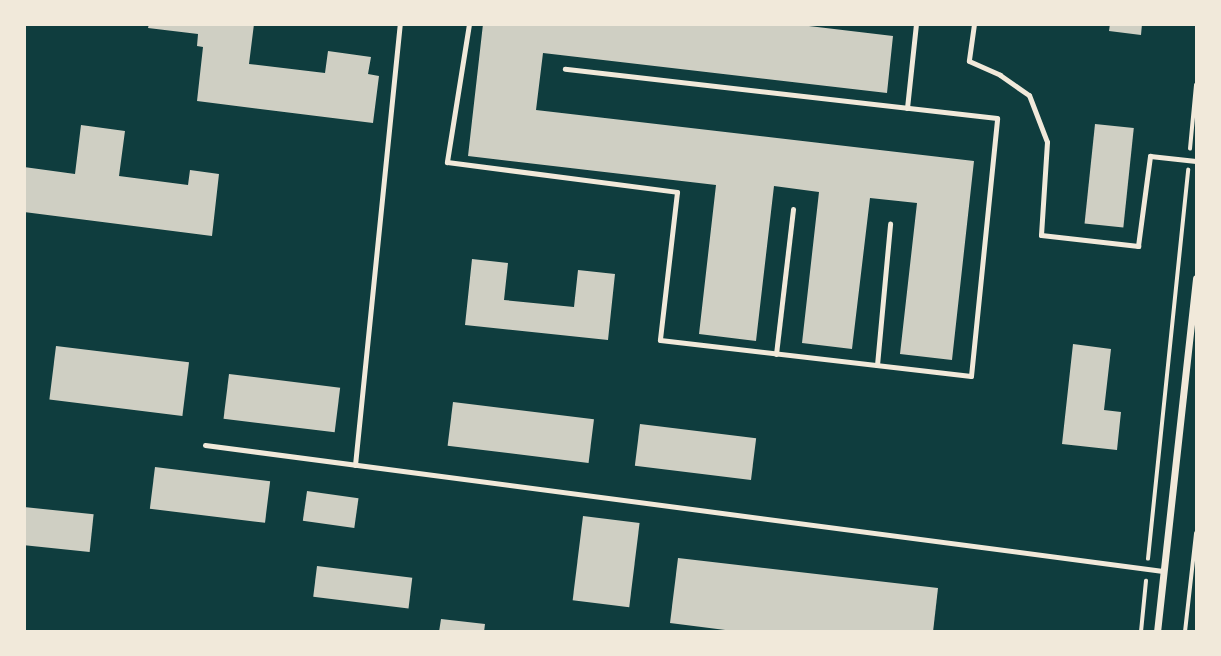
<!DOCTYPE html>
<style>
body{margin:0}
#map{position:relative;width:1221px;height:656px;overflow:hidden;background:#0f3d3e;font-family:Rubik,sans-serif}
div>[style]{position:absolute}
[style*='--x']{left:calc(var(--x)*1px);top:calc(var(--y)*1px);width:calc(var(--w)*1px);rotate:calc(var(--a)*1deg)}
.building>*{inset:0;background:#cfcfc3;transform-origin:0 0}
.path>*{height:3.5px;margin:-1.75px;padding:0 1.75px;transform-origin:1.75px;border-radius:1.75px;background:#f1e9da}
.service>*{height:5px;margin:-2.5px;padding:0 2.5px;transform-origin:2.5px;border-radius:2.5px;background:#f1e9da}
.minor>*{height:7px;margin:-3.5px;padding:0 3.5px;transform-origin:3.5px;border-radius:3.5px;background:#f1e9da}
span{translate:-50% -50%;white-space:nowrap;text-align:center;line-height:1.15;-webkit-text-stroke:5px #f1e9da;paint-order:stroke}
.frame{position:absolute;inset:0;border:26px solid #f1e9da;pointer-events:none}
</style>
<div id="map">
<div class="building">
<div style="clip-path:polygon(149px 24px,254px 24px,249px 64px,325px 73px,328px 51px,371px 57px,368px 74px,379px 76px,373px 123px,197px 101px,203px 47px,197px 46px,198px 34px,148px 28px)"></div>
<div style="clip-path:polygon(483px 24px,792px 24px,893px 36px,887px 93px,543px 53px,536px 110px,974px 161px,952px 360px,900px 354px,917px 203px,870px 198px,852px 349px,802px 343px,819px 192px,774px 186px,756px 341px,699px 334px,716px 185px,468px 156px)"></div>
<div style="clip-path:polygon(1110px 24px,1142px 24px,1141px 35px,1109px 31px)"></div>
<div style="left:1095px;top:124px;width:39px;height:100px;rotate:6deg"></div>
<div style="clip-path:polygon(81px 125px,125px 131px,119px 176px,188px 185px,190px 170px,219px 174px,212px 236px,24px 212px,24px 167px,75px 174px)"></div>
<div style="clip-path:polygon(472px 259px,508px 263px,504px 300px,574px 307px,578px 270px,615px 274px,608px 340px,465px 325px)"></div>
<div style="clip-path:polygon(1073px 344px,1111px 349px,1104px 410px,1121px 412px,1117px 450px,1062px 444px)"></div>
<div style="left:56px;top:346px;width:134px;height:54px;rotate:7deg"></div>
<div style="left:229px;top:374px;width:112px;height:45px;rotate:7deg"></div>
<div style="left:453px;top:402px;width:142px;height:44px;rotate:7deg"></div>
<div style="left:640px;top:424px;width:117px;height:42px;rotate:7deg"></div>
<div style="left:155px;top:467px;width:116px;height:42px;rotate:7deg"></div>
<div style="left:307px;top:491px;width:52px;height:30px;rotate:8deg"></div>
<div style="left:24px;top:507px;width:70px;height:38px;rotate:6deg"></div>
<div style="left:583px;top:516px;width:57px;height:85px;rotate:7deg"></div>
<div style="clip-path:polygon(678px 558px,938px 588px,933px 632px,741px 632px,670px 623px)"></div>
<div style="left:317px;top:566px;width:96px;height:31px;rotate:7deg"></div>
<div style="clip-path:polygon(441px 619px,485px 624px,484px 632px,439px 632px)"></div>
</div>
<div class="path">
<div style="--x:1190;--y:149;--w:64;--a:-84.6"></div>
<div style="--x:1148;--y:559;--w:391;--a:-84.1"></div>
<div style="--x:1141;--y:632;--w:51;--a:-84.4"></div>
<div style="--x:1185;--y:632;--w:99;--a:-83.6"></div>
</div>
<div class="service">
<div style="--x:469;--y:24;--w:140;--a:99.1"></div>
<div style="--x:447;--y:162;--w:232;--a:7.4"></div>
<div style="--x:677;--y:192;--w:149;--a:96.6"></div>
<div style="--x:660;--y:340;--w:313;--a:6.6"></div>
<div style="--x:971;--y:376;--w:259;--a:-84.2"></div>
<div style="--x:997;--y:118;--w:435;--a:-173.5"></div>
<div style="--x:974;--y:24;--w:37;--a:98"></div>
<div style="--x:969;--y:61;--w:34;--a:24"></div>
<div style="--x:1000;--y:75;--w:35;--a:35"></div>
<div style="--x:1029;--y:95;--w:50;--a:69"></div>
<div style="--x:1047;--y:142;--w:93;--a:93.7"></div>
<div style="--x:1041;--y:235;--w:98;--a:6.5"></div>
<div style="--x:1138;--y:246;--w:91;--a:-82.4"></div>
<div style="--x:1150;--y:156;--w:46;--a:6.2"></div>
<div style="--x:907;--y:108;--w:84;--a:-83.9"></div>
<div style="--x:776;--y:354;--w:146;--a:-83.3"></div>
<div style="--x:877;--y:365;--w:142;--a:-84.7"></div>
<div style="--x:205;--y:445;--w:966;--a:7.49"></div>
<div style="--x:355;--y:465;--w:443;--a:-84.2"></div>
</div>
<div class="minor">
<div style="--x:1157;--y:632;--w:356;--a:-83.7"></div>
</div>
<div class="frame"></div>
</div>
